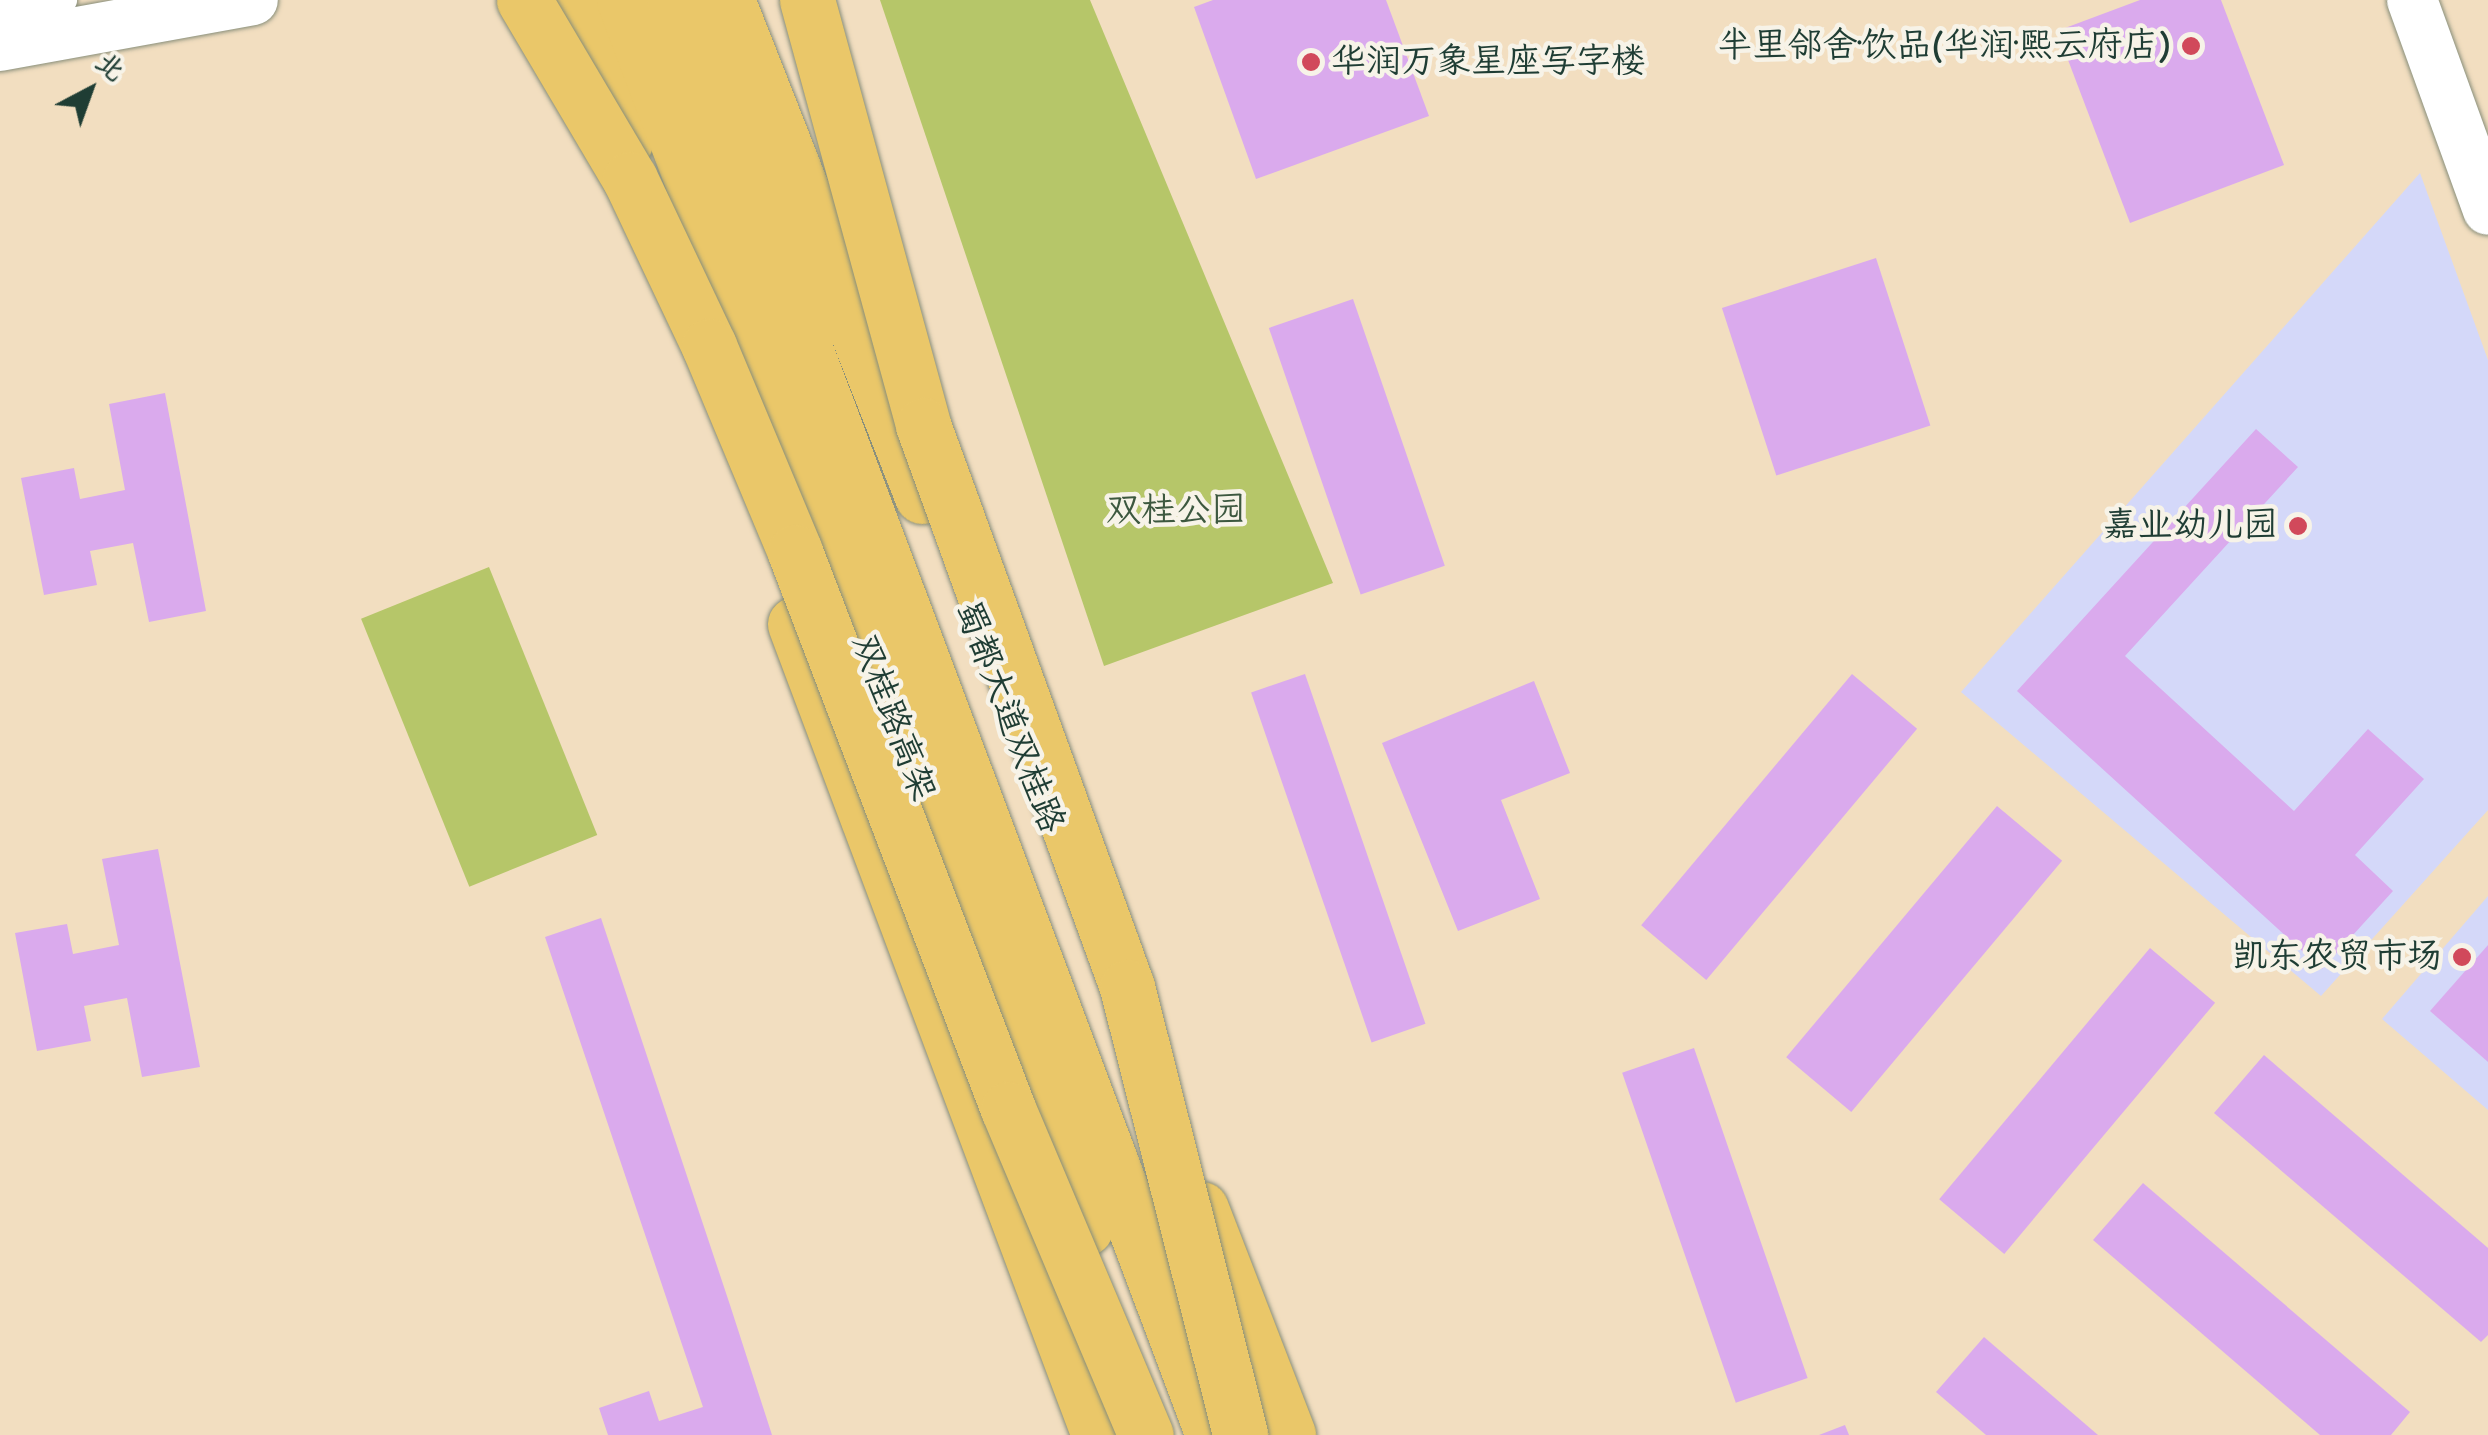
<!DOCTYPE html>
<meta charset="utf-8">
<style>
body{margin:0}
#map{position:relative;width:2488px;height:1435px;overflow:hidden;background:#f2dec0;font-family:"Balsamiq Sans","LXGW WenKai TC",sans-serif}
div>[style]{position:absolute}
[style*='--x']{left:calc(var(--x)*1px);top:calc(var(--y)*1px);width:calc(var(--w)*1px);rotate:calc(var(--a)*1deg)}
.built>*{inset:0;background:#d4d8f9}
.green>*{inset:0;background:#b6c669;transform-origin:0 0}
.building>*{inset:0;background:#daaaed;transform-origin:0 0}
.roads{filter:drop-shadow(0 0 2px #888e7a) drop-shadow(0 0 2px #888e7a)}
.service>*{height:25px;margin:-12.5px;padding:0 12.5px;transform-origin:12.5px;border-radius:12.5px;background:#fff}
.minor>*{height:50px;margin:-25px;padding:0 25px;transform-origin:25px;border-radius:25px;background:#fff}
.primary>*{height:55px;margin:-27.5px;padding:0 27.5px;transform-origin:27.5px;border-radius:27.5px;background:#eac769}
.trunk>*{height:55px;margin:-27.5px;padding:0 27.5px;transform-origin:27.5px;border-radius:27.5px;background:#eac769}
.bridges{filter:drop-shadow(0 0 2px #888e7a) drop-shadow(0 0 2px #888e7a)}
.trunk-bridge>*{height:55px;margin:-27.5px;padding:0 27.5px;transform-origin:27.5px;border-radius:27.5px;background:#eac769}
.dots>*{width:28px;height:28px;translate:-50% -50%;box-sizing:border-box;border:5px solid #f7f3e8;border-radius:50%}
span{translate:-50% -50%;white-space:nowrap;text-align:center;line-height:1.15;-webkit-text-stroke:9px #f7f3e8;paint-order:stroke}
.poi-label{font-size:35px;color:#1f3d34}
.right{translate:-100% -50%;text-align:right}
.left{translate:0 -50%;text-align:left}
.park-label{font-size:35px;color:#3d583f}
.street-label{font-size:35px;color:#1f3d34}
.north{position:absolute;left:40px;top:40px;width:100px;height:100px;-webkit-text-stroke:8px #f7f3e8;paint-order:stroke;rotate:41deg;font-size:28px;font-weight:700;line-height:40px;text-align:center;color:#1f3d34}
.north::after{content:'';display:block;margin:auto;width:35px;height:45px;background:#1f3d34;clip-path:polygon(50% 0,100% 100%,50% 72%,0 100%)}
</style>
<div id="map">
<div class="built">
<div style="clip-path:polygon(2420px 173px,2488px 360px,2488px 810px,2321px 996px,1961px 692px)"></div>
<div style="clip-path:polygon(2488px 896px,2488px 1110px,2382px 1019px)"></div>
</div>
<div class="green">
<div style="clip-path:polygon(880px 0,1090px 0,1333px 583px,1104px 666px)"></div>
<div style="left:489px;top:567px;width:289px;height:138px;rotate:68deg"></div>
</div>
<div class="building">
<div style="clip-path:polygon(1213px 0,1386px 0,1429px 116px,1256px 179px,1194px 7px)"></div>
<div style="clip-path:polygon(2140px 0,2221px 0,2284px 165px,2130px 223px,2057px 31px)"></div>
<div style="left:1876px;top:258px;width:176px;height:162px;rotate:72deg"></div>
<div style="left:1353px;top:299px;width:282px;height:89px;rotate:71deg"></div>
<div style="clip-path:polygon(165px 393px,206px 611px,149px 622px,133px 543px,90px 551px,97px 585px,44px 595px,21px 478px,74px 468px,80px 499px,125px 490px,109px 404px)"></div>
<div style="clip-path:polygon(2256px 429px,2298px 467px,2125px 656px,2294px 811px,2368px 729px,2424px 779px,2355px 855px,2393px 891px,2322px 969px,2017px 691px)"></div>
<div style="left:1305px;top:674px;width:370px;height:57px;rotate:71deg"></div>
<div style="left:1852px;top:674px;width:85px;height:328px;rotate:40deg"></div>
<div style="clip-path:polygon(1534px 681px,1570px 773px,1501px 800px,1540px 899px,1458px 931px,1382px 743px)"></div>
<div style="left:1997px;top:806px;width:85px;height:328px;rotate:40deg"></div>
<div style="clip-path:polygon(158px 849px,200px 1067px,142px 1077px,127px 998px,84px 1006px,91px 1041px,37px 1051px,15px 933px,67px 924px,73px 954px,119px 945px,102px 859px)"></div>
<div style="clip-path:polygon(601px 918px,730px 1305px,772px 1435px,608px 1435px,599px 1408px,649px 1391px,659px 1421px,703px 1407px,545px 937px)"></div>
<div style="clip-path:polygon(2488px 945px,2488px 1062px,2430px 1011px)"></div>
<div style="left:2150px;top:948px;width:85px;height:328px;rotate:40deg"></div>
<div style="left:1694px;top:1048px;width:349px;height:76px;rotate:71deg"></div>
<div style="clip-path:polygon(2264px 1055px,2488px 1248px,2488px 1335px,2481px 1342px,2214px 1113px)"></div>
<div style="clip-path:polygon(2143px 1183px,2410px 1412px,2391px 1435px,2320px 1435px,2093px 1240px)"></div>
<div style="clip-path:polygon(1984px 1337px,2098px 1435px,1986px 1435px,1936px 1392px)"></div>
<div style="clip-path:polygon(1845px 1425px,1849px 1435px,1819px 1435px)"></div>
</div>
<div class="roads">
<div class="service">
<div style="--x:0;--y:11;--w:65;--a:-9.8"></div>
</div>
<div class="minor">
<div style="--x:2412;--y:0;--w:223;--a:70.1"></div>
<div style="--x:0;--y:46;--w:257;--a:-10.3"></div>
</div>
<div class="primary">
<div style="--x:571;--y:0;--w:152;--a:69.2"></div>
<div style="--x:727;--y:0;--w:533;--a:68.54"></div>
<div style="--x:795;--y:624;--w:866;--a:69.45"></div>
<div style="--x:1201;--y:1209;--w:242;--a:68.9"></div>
</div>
<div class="trunk">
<div style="--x:624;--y:0;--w:1312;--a:69.42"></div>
<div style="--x:674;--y:0;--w:1533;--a:69.41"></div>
</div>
</div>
<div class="bridges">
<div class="trunk-bridge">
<div style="--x:524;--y:0;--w:208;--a:59.4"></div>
<div style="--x:630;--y:179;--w:185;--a:64.7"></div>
<div style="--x:709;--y:346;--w:223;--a:67.3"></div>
<div style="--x:795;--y:552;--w:596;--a:69.07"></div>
<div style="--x:1008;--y:1109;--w:354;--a:67.1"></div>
<div style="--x:807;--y:0;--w:441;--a:74.7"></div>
<div style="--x:923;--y:425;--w:598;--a:70.05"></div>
<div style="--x:1127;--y:987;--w:462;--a:75.8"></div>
</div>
</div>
<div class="dots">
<div style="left:2191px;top:46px;background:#d1495b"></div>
<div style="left:1311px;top:62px;background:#d1495b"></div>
<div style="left:2298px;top:526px;background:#d1495b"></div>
<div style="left:2462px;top:957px;background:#d1495b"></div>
</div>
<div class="poi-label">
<span class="right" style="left:2171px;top:46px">半里邻舍·饮品(华润·熙云府店)</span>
<span class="left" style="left:1331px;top:62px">华润万象星座写字楼</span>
<span class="right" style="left:2278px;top:526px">嘉业幼儿园</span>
<span class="right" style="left:2442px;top:957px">凯东农贸市场</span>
</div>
<div class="park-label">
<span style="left:1176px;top:511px">双桂公园</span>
</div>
<div class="street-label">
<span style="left:1009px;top:717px;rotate:69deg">蜀都大道双桂路</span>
<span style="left:893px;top:718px;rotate:69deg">双桂路高架</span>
</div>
<div class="north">北</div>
</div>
